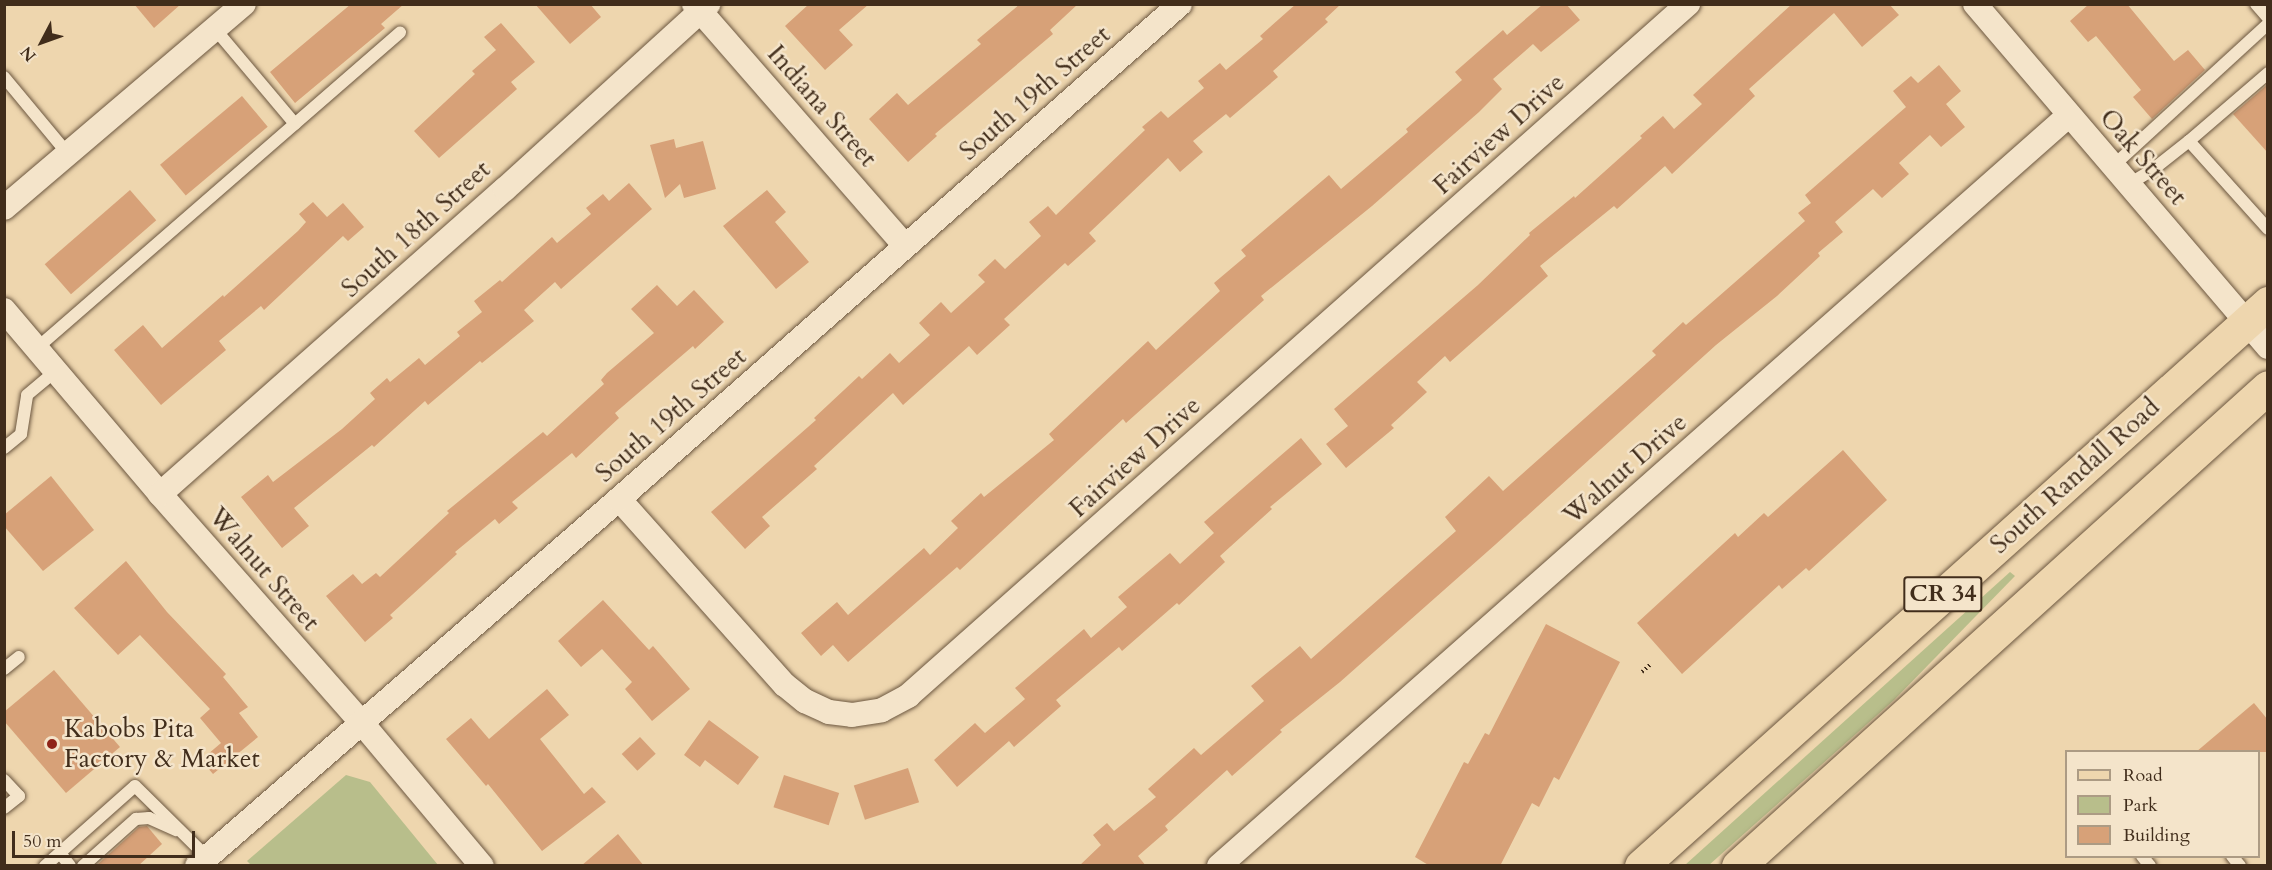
<!DOCTYPE html>
<style>
body{margin:0}
#map{position:relative;width:2272px;height:870px;overflow:hidden;background:#eed6ae;font-family:Cardo,serif}
div>[style]{position:absolute}
[style*='--x']{left:calc(var(--x)*1px);top:calc(var(--y)*1px);width:calc(var(--w)*1px);rotate:calc(var(--a)*1deg)}
.green>*{inset:0;background:#b8be8b}
.building>*{inset:0;background:#d7a178;transform-origin:0 0}
.path>*{height:4px;margin-top:-2px;transform-origin:0;background:repeating-linear-gradient(90deg,#412d1b 0 1.5px,transparent 0 4.5px)}
.roads{filter:drop-shadow(0 0 2px #6c5740) drop-shadow(0 0 2px #6c5740)}
.lane>*{height:12px;margin:-6px;padding:0 6px;transform-origin:6px;border-radius:6px;background:#f4e4ca}
.street>*{height:24px;margin:-12px;padding:0 12px;transform-origin:12px;border-radius:12px;background:#f4e4ca}
.primary>*{height:33px;margin:-16.5px;padding:0 16.5px;transform-origin:16.5px;border-radius:16.5px;background:#eed6ae}
.dots>*{width:16px;height:16px;translate:-50% -50%;box-sizing:border-box;border:3px solid #f4e4ca;border-radius:50%}
span{translate:-50% -50%;white-space:nowrap;text-align:center;line-height:1.15;-webkit-text-stroke:5px #f4e4ca;paint-order:stroke}
.shield-label span{padding:2px 4px;background:#f4e4ca;border:2px solid;border-radius:4px;-webkit-text-stroke-width:0}
.shield-label{font-size:24px;color:#412d1b;font-weight:700}
.street-label{font-size:26px;color:#412d1b}
.poi-label{font-size:26px;color:#412d1b}
.left{translate:0 -50%;text-align:left}
.frame{position:absolute;inset:0;border:6px solid #412d1b;pointer-events:none}
.legend{position:absolute;left:2065px;top:750px;width:195px;height:108px;box-sizing:border-box;background:#f4e4ca;border:2px solid #ac9b84;margin:0;padding:8px 10px;list-style:none;font-size:18px;color:#412d1b}
.legend li{display:flex;align-items:center;gap:12px;height:30px}
.legend b{width:30px;border:2px solid #ac9b84}
.north{position:absolute;left:12px;top:12px;width:60px;height:60px;-webkit-text-stroke:4px #f4e4ca;paint-order:stroke;rotate:229deg;font-size:16px;font-weight:700;line-height:24px;text-align:center;color:#412d1b}
.north::after{content:'';display:block;margin:auto;width:21px;height:27px;background:#412d1b;clip-path:polygon(50% 0,100% 100%,50% 72%,0 100%)}
.scale{position:absolute;left:12px;top:831px;width:183px;height:27px;box-sizing:border-box;border:3px solid #412d1b;border-top:0;padding-left:8px;font-size:18px;line-height:21px;white-space:nowrap;color:#412d1b;-webkit-text-stroke:4px #f4e4ca;paint-order:stroke}
</style>
<div id="map">
<div class="green">
<div style="clip-path:polygon(2010px 572px,2015px 576px,1894px 700px,1709px 865px,1685px 865px)"></div>
<div style="clip-path:polygon(346px 775px,370px 782px,438px 865px,251px 865px,247px 861px)"></div>
</div>
<div class="building">
<div style="clip-path:polygon(134px 4px,181px 4px,154px 28px)"></div>
<div style="clip-path:polygon(351px 4px,404px 4px,381px 24px,385px 28px,295px 103px,270px 72px)"></div>
<div style="clip-path:polygon(535px 4px,590px 4px,601px 17px,570px 44px)"></div>
<div style="clip-path:polygon(809px 4px,869px 4px,839px 30px,853px 45px,825px 70px,785px 26px)"></div>
<div style="clip-path:polygon(1020px 4px,1078px 4px,1050px 30px,1053px 34px,935px 134px,937px 136px,908px 162px,869px 119px,897px 93px,908px 105px,981px 44px,977px 40px)"></div>
<div style="clip-path:polygon(1296px 4px,1341px 4px,1325px 19px,1328px 22px,1273px 71px,1278px 77px,1230px 118px,1226px 114px,1193px 141px,1203px 152px,1180px 172px,1168px 158px,1089px 233px,1096px 241px,1068px 266px,1065px 263px,1004px 319px,1010px 325px,977px 355px,969px 346px,903px 405px,893px 393px,814px 466px,817px 469px,762px 517px,770px 526px,745px 549px,711px 512px,816px 420px,814px 418px,859px 376px,862px 379px,890px 353px,899px 363px,930px 335px,919px 323px,941px 302px,951px 313px,985px 282px,978px 275px,995px 259px,1005px 269px,1041px 236px,1029px 222px,1048px 206px,1056px 215px,1145px 130px,1142px 127px,1161px 111px,1168px 118px,1204px 88px,1198px 81px,1220px 63px,1226px 70px,1263px 39px,1260px 36px)"></div>
<div style="clip-path:polygon(1543px 4px,1566px 4px,1580px 20px,1541px 52px,1533px 44px,1493px 79px,1502px 89px,1479px 112px,1372px 206px,1261px 296px,1264px 300px,1126px 423px,1123px 419px,960px 570px,957px 567px,848px 662px,833px 645px,821px 656px,801px 633px,837px 602px,848px 615px,924px 548px,930px 555px,958px 528px,951px 521px,981px 493px,984px 497px,1054px 440px,1049px 434px,1148px 341px,1156px 350px,1220px 291px,1214px 283px,1246px 256px,1241px 250px,1329px 175px,1341px 189px,1408px 132px,1406px 129px,1462px 80px,1455px 72px,1503px 30px,1507px 35px)"></div>
<div style="clip-path:polygon(1792px 4px,1889px 4px,1899px 15px,1862px 47px,1834px 13px,1749px 89px,1755px 96px,1672px 174px,1665px 166px,1617px 209px,1614px 206px,1540px 266px,1548px 276px,1450px 362px,1445px 356px,1417px 382px,1427px 392px,1391px 425px,1394px 428px,1346px 468px,1326px 444px,1348px 426px,1334px 409px,1478px 285px,1530px 235px,1529px 233px,1574px 196px,1575px 198px,1642px 138px,1640px 136px,1663px 116px,1674px 129px,1702px 104px,1693px 95px)"></div>
<div style="clip-path:polygon(2089px 4px,2127px 4px,2174px 61px,2188px 50px,2205px 70px,2152px 119px,2133px 97px,2141px 90px,2096px 36px,2088px 42px,2070px 21px)"></div>
<div style="clip-path:polygon(501px 23px,535px 62px,511px 82px,517px 89px,439px 158px,414px 131px,475px 74px,472px 71px,496px 50px,484px 37px)"></div>
<div style="clip-path:polygon(1939px 65px,1961px 91px,1946px 104px,1965px 127px,1941px 147px,1930px 135px,1899px 163px,1909px 174px,1882px 198px,1873px 189px,1835px 222px,1843px 232px,1818px 253px,1820px 256px,1777px 296px,1716px 345px,1496px 544px,1340px 682px,1280px 730px,1282px 732px,1232px 776px,1227px 770px,1165px 826px,1168px 830px,1138px 856px,1146px 866px,1079px 866px,1101px 845px,1093px 835px,1107px 823px,1114px 831px,1156px 797px,1148px 789px,1194px 748px,1201px 755px,1264px 701px,1251px 686px,1300px 646px,1311px 659px,1456px 531px,1445px 517px,1489px 476px,1503px 491px,1656px 355px,1652px 351px,1683px 322px,1686px 325px,1805px 221px,1798px 213px,1811px 203px,1805px 195px,1906px 107px,1893px 91px,1911px 76px,1918px 83px)"></div>
<div style="clip-path:polygon(2268px 84px,2268px 153px,2233px 114px)"></div>
<div style="left:242px;top:96px;width:40px;height:107px;rotate:50deg"></div>
<div style="clip-path:polygon(674px 139px,676px 148px,703px 141px,716px 189px,684px 198px,680px 184px,665px 198px,650px 145px)"></div>
<div style="clip-path:polygon(629px 183px,652px 209px,561px 289px,555px 282px,524px 310px,534px 321px,482px 363px,480px 361px,428px 405px,425px 401px,374px 447px,372px 445px,294px 508px,309px 526px,282px 548px,241px 497px,268px 475px,273px 482px,342px 429px,375px 399px,370px 393px,387px 378px,390px 382px,419px 358px,425px 365px,460px 336px,457px 332px,482px 312px,474px 301px,500px 280px,502px 282px,552px 237px,557px 243px,591px 214px,586px 208px,603px 194px,609px 201px)"></div>
<div style="left:130px;top:190px;width:40px;height:113px;rotate:49deg"></div>
<div style="clip-path:polygon(767px 190px,786px 212px,775px 222px,809px 262px,776px 289px,723px 226px)"></div>
<div style="clip-path:polygon(313px 202px,327px 217px,343px 203px,364px 227px,348px 241px,343px 236px,264px 310px,261px 306px,219px 341px,226px 350px,161px 405px,114px 350px,143px 325px,162px 348px,223px 295px,224px 297px,298px 231px,306px 222px,299px 214px)"></div>
<div style="clip-path:polygon(657px 285px,677px 306px,694px 290px,724px 322px,695px 349px,693px 346px,615px 413px,619px 418px,576px 458px,572px 453px,512px 502px,518px 508px,499px 524px,495px 519px,455px 552px,457px 554px,390px 615px,393px 618px,365px 642px,326px 596px,353px 574px,362px 584px,376px 573px,380px 577px,449px 513px,447px 511px,543px 432px,547px 436px,604px 384px,601px 380px,607px 373px,654px 333px,631px 309px)"></div>
<div style="clip-path:polygon(1301px 438px,1322px 464px,1270px 507px,1272px 509px,1220px 556px,1225px 562px,1179px 605px,1177px 603px,1122px 651px,1119px 647px,1056px 700px,1061px 706px,1014px 747px,1009px 741px,957px 787px,934px 760px,975px 723px,985px 733px,1025px 699px,1015px 688px,1084px 629px,1091px 638px,1127px 607px,1118px 597px,1170px 553px,1180px 564px,1214px 533px,1204px 522px)"></div>
<div style="clip-path:polygon(1843px 450px,1887px 500px,1809px 571px,1806px 568px,1782px 589px,1779px 585px,1682px 674px,1637px 623px,1735px 533px,1738px 537px,1764px 513px,1768px 517px)"></div>
<div style="clip-path:polygon(51px 476px,94px 530px,43px 571px,4px 526px,4px 515px)"></div>
<div style="clip-path:polygon(126px 561px,167px 612px,226px 674px,223px 677px,248px 707px,239px 713px,258px 737px,213px 774px,201px 760px,221px 743px,200px 718px,210px 709px,140px 635px,118px 655px,74px 608px)"></div>
<div style="clip-path:polygon(603px 600px,649px 650px,653px 646px,690px 689px,652px 721px,625px 689px,632px 682px,602px 649px,581px 667px,558px 641px)"></div>
<div style="clip-path:polygon(1546px 624px,1620px 662px,1559px 780px,1554px 777px,1539px 807px,1532px 803px,1500px 866px,1430px 866px,1415px 857px,1464px 762px,1468px 764px,1485px 733px,1489px 735px)"></div>
<div style="clip-path:polygon(54px 670px,120px 747px,66px 793px,4px 721px,4px 712px)"></div>
<div style="clip-path:polygon(547px 689px,569px 715px,540px 739px,584px 794px,592px 787px,606px 802px,542px 851px,488px 784px,486px 786px,446px 739px,471px 718px,489px 739px)"></div>
<div style="clip-path:polygon(2254px 703px,2268px 720px,2268px 752px,2196px 752px)"></div>
<div style="clip-path:polygon(709px 720px,759px 757px,738px 785px,705px 760px,700px 767px,684px 755px)"></div>
<div style="left:640px;top:737px;width:23px;height:25px;rotate:47deg"></div>
<div style="left:908px;top:768px;width:36px;height:57px;rotate:72deg"></div>
<div style="left:784px;top:775px;width:58px;height:34px;rotate:18deg"></div>
<div style="clip-path:polygon(147px 826px,162px 844px,138px 866px,96px 866px,139px 827px)"></div>
<div style="clip-path:polygon(618px 834px,644px 866px,581px 866px)"></div>
</div>
<div class="path">
<div style="--x:397;--y:4;--w:4;--a:56"></div>
<div style="--x:1642;--y:672;--w:12;--a:-42"></div>
</div>
<div class="roads">
<div class="lane">
<div style="--x:2256;--y:4;--w:18;--a:49"></div>
<div style="--x:215;--y:29;--w:124;--a:49.9"></div>
<div style="--x:4;--y:77;--w:99;--a:50.3"></div>
<div style="--x:2189;--y:141;--w:104;--a:-40.7"></div>
<div style="--x:2113;--y:166;--w:210;--a:-42.5"></div>
<div style="--x:2129;--y:184;--w:26;--a:-31"></div>
<div style="--x:2151;--y:171;--w:48;--a:-38.3"></div>
<div style="--x:2189;--y:141;--w:118;--a:48.1"></div>
<div style="--x:37;--y:348;--w:481;--a:-41"></div>
<div style="--x:4;--y:448;--w:22;--a:-39"></div>
<div style="--x:21;--y:434;--w:39;--a:-81"></div>
<div style="--x:27;--y:395;--w:38;--a:-40"></div>
<div style="--x:4;--y:669;--w:19;--a:-39"></div>
<div style="--x:4;--y:780;--w:22;--a:47"></div>
<div style="--x:19;--y:796;--w:19;--a:141"></div>
<div style="--x:60;--y:853;--w:16;--a:52"></div>
<div style="--x:2142;--y:856;--w:13;--a:51"></div>
<div style="--x:2232;--y:856;--w:13;--a:51"></div>
<div style="--x:45;--y:866;--w:120;--a:-41.6"></div>
<div style="--x:135;--y:786;--w:101;--a:44.6"></div>
<div style="--x:83;--y:866;--w:71;--a:-41.6"></div>
<div style="--x:136;--y:819;--w:13;--a:-4"></div>
<div style="--x:149;--y:818;--w:30;--a:24"></div>
</div>
<div class="street">
<div style="--x:694;--y:4;--w:321;--a:48.9"></div>
<div style="--x:1975;--y:4;--w:451;--a:49.5"></div>
<div style="--x:4;--y:208;--w:315;--a:-40.4"></div>
<div style="--x:4;--y:310;--w:241;--a:49.7"></div>
<div style="--x:160;--y:494;--w:304;--a:48.6"></div>
<div style="--x:361;--y:722;--w:188;--a:50"></div>
<div style="--x:160;--y:494;--w:460;--a:-41.5"></div>
<div style="--x:505;--y:189;--w:275;--a:-42.3"></div>
<div style="--x:619;--y:499;--w:249;--a:48.3"></div>
<div style="--x:785;--y:685;--w:26;--a:39"></div>
<div style="--x:805;--y:701;--w:26;--a:25"></div>
<div style="--x:829;--y:712;--w:23;--a:7"></div>
<div style="--x:852;--y:715;--w:30;--a:-9"></div>
<div style="--x:882;--y:710;--w:30;--a:-28"></div>
<div style="--x:908;--y:696;--w:1043;--a:-41.58"></div>
<div style="--x:197;--y:866;--w:559;--a:-41.01"></div>
<div style="--x:619;--y:499;--w:748;--a:-41.42"></div>
<div style="--x:1219;--y:866;--w:1134;--a:-41.46"></div>
</div>
<div class="primary">
<div style="--x:1641;--y:866;--w:843;--a:-41.92"></div>
<div style="--x:1738;--y:866;--w:714;--a:-42.11"></div>
</div>
</div>
<div class="dots">
<div style="left:52px;top:744px;background:#8f2418"></div>
</div>
<div class="shield-label">
<span style="left:1943px;top:594px">CR 34</span>
</div>
<div class="street-label">
<span style="left:1035px;top:93px;rotate:-41deg">South 19th Street</span>
<span style="left:822px;top:106px;rotate:49deg">Indiana Street</span>
<span style="left:1499px;top:134px;rotate:-42deg">Fairview Drive</span>
<span style="left:2143px;top:157px;rotate:49deg">Oak Street</span>
<span style="left:416px;top:229px;rotate:-42deg">South 18th Street</span>
<span style="left:671px;top:415px;rotate:-41deg">South 19th Street</span>
<span style="left:1135px;top:457px;rotate:-42deg">Fairview Drive</span>
<span style="left:1625px;top:469px;rotate:-41deg">Walnut Drive</span>
<span style="left:2075px;top:476px;rotate:-42deg">South Randall Road</span>
<span style="left:264px;top:569px;rotate:49deg">Walnut Street</span>
</div>
<div class="poi-label">
<span class="left" style="left:64px;top:744px">Kabobs Pita<br>Factory &amp; Market</span>
</div>
<div class="frame"></div>
<ul class="legend">
<li><b style="height:8px;background:#eed6ae"></b>Road</li>
<li><b style="height:16px;background:#b8be8b"></b>Park</li>
<li><b style="height:16px;background:#d7a178"></b>Building</li>
</ul>
<div class="north">N</div>
<div class="scale">50 m</div>
</div>
